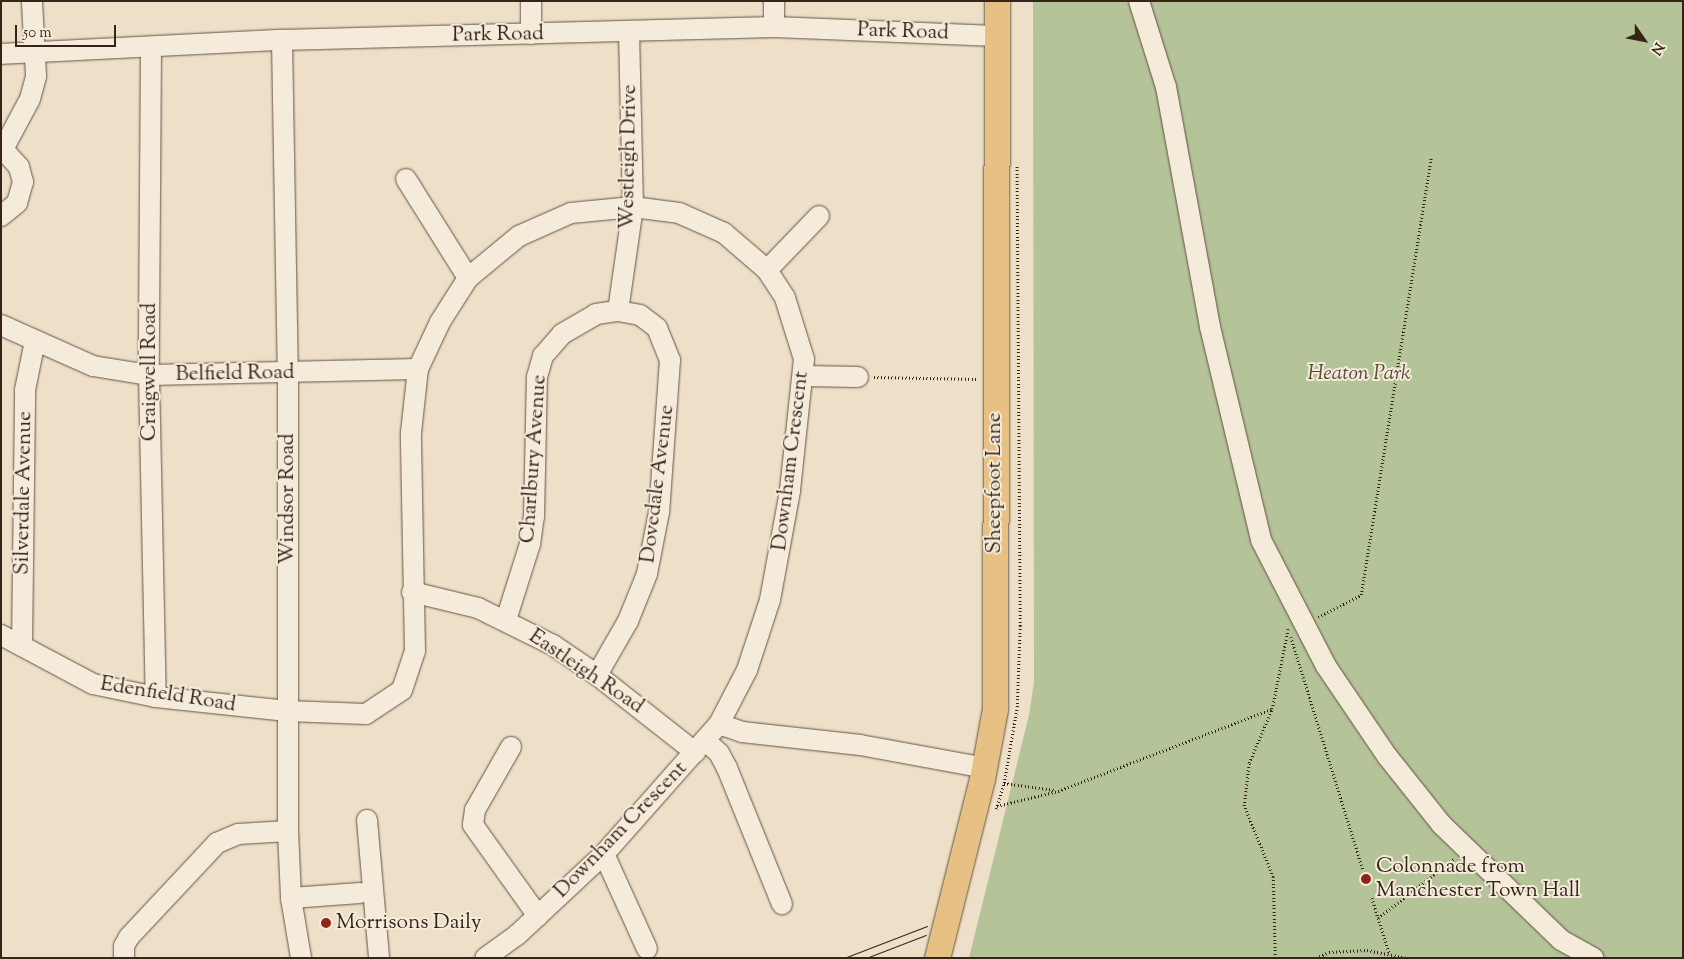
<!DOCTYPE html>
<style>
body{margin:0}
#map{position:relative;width:1684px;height:959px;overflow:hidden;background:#eee0c8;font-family:"Sorts Mill Goudy",serif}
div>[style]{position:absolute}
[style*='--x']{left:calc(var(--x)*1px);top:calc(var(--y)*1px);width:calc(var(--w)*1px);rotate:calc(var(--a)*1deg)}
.green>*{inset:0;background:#b5c399}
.path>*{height:2.5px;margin-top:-1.25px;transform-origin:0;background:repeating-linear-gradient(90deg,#362418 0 1px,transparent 0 3.5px)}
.roads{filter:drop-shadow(0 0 1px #645344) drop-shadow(0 0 1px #645344)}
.minor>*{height:20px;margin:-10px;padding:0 10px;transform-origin:10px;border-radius:10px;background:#f4ebdb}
.major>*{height:25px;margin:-12.5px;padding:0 12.5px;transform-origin:12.5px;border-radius:12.5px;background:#e7c084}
.tram>*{height:1px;margin:-0.5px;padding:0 0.5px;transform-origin:0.5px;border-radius:0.5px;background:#362418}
.dots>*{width:14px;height:14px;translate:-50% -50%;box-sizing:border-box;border:2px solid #f4ebdb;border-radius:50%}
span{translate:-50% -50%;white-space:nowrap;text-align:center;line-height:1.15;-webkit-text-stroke:4px #f4ebdb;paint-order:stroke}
.street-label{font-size:21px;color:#362418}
.park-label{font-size:21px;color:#564c38;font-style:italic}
.poi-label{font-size:21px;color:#362418}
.left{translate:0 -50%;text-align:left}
.frame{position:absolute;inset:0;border:2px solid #362418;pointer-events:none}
.north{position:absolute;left:1619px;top:15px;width:50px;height:50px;-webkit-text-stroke:4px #f4ebdb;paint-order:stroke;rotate:123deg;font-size:14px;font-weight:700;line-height:20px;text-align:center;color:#362418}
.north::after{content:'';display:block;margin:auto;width:18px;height:22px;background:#362418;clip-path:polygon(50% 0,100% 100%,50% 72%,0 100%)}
.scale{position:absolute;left:15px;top:25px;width:101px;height:22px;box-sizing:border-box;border:2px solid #362418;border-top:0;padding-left:6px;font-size:15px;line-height:18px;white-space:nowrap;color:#362418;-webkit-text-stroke:4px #f4ebdb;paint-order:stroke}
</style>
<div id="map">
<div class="green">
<div style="clip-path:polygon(1033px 1px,1683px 1px,1683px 958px,969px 958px,1029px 715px,1034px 682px)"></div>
</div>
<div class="path">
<div style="--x:874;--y:377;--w:105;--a:1.1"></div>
<div style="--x:1318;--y:617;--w:48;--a:-27.1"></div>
<div style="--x:1361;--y:595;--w:444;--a:-80.9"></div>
<div style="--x:1291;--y:637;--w:243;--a:72.8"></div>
<div style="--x:1004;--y:783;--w:51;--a:7.8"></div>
<div style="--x:997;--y:806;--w:63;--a:-13.8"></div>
<div style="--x:1058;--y:791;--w:229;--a:-21"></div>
<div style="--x:996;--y:809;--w:27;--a:-73"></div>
<div style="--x:1004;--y:783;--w:77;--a:-80.3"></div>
<div style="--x:1017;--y:707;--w:81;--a:-87.9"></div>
<div style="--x:1020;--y:626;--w:461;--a:-90.4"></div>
<div style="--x:1372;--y:898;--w:57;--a:72.5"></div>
<div style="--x:1378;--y:918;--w:98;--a:-37.9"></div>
<div style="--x:1275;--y:958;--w:81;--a:-91.4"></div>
<div style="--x:1273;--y:877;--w:77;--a:-112.2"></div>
<div style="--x:1244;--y:806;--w:43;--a:-83.4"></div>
<div style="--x:1249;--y:763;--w:59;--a:-66.9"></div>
<div style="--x:1272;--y:709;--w:82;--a:-78.7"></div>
<div style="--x:1316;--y:958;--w:14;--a:-25"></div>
<div style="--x:1329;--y:952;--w:38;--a:-3"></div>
<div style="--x:1367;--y:950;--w:41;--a:11.3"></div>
</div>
<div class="roads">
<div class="minor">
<div style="--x:1139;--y:1;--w:90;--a:72.6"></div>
<div style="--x:1166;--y:87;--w:244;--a:79.6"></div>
<div style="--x:1210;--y:327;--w:219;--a:76.5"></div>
<div style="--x:1261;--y:540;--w:142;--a:62.7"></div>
<div style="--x:1326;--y:666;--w:109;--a:55.9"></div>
<div style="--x:1387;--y:756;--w:87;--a:51.5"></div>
<div style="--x:1441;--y:824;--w:167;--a:44"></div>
<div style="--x:1561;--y:940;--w:37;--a:29"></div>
<div style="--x:774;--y:27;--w:26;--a:-90"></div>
<div style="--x:531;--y:34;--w:33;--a:-90"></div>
<div style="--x:282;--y:40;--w:334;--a:89"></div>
<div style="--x:288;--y:374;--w:457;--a:90"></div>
<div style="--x:288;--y:831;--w:67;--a:87.4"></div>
<div style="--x:291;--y:898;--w:61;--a:80.5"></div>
<div style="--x:151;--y:48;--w:327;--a:90.4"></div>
<div style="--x:149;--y:375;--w:322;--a:88.8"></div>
<div style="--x:1;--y:54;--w:281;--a:-2.9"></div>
<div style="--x:282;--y:40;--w:492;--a:-1.5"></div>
<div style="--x:774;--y:27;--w:222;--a:2.3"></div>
<div style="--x:1;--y:153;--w:61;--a:-61.8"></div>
<div style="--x:30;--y:99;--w:24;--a:-75"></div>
<div style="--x:36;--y:76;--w:75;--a:-93.1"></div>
<div style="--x:406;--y:179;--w:117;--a:57.9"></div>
<div style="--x:1;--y:216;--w:21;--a:-39"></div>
<div style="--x:17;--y:203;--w:22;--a:-74"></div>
<div style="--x:23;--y:182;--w:16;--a:-105"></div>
<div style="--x:19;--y:167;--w:24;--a:-132"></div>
<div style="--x:767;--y:270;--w:75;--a:-46.1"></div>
<div style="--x:618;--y:311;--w:105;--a:-81.8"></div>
<div style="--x:633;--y:207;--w:175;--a:-91.3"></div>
<div style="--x:1;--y:325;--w:101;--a:24"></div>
<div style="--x:93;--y:366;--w:57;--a:9.1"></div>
<div style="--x:149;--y:375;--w:269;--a:-1.3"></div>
<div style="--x:804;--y:376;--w:54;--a:1.1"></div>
<div style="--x:412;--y:592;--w:68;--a:13.6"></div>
<div style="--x:478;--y:608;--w:84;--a:26.3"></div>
<div style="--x:553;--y:645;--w:53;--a:34.3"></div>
<div style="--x:597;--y:675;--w:125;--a:38.2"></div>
<div style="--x:506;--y:620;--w:80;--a:-72.5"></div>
<div style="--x:530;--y:544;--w:27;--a:-82"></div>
<div style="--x:534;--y:517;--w:140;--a:-88.8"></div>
<div style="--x:537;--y:377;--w:22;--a:-74"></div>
<div style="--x:543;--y:356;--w:29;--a:-49"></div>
<div style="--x:562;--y:334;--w:39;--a:-30"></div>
<div style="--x:596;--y:314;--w:22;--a:-8"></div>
<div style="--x:618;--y:311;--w:22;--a:10"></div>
<div style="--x:640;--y:315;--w:21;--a:37"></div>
<div style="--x:657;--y:328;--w:35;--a:68"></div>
<div style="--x:670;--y:360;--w:152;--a:94.1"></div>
<div style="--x:659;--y:512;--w:63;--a:101"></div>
<div style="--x:647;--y:574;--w:51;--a:112"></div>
<div style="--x:628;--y:621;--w:62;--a:119.9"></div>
<div style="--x:1;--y:635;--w:104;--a:28"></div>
<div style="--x:93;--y:684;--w:64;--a:11.7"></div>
<div style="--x:156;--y:697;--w:132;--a:6.1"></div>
<div style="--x:287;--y:711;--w:79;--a:2.2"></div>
<div style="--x:366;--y:714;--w:43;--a:-33.7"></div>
<div style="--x:402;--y:690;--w:41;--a:-71.6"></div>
<div style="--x:415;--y:651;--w:218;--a:-91.1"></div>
<div style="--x:411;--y:433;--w:64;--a:-83.8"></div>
<div style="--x:418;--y:369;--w:52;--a:-64.9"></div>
<div style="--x:440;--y:322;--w:52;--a:-57.5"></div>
<div style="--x:468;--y:278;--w:66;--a:-39.5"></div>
<div style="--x:519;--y:236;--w:57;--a:-23.9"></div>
<div style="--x:571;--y:213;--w:62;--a:-5.5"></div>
<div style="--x:633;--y:207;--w:46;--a:7.4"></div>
<div style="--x:679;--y:213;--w:49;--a:24"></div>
<div style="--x:724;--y:233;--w:57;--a:40.7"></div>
<div style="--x:767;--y:270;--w:33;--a:57"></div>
<div style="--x:785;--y:298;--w:64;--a:72.7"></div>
<div style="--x:804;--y:359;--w:133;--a:96.1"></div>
<div style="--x:790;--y:491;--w:111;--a:100.4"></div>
<div style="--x:770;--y:600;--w:74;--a:108.2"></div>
<div style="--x:747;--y:670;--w:61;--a:117.4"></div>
<div style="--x:719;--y:724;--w:174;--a:131.5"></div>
<div style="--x:604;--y:854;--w:119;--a:137"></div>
<div style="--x:517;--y:935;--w:39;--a:144"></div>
<div style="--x:22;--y:646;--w:256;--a:-89.3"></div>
<div style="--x:25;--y:390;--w:50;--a:-78.5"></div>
<div style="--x:719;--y:724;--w:24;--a:19"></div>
<div style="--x:742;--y:732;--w:119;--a:6.3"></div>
<div style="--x:860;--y:745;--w:127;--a:10.4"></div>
<div style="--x:705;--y:740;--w:19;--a:43"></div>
<div style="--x:719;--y:753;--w:17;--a:62"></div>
<div style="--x:727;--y:768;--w:147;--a:68"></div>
<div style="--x:511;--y:747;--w:73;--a:119.7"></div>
<div style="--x:475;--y:810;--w:15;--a:98"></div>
<div style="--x:473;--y:825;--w:112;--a:54.5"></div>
<div style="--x:367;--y:820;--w:139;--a:85"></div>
<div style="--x:604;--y:854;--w:104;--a:65.6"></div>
<div style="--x:291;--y:898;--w:69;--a:-4.1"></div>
<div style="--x:124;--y:958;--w:12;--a:-90"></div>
<div style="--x:124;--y:946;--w:10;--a:-61"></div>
<div style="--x:129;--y:937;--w:129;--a:-46.9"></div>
<div style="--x:217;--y:843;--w:23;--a:-23"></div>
<div style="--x:238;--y:834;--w:50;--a:-3.4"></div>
</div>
<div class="major">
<div style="--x:937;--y:958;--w:185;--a:-75.9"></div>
<div style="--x:982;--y:779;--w:71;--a:-79.5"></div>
<div style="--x:995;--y:709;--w:708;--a:-89.84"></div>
</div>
</div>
<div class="tram">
<div style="--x:844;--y:958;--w:89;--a:-21.1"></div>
<div style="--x:866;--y:958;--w:64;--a:-21"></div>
</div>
<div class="dots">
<div style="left:1366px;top:879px;background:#8f2418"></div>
<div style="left:326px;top:923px;background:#8f2418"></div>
</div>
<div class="street-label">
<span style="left:903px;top:32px;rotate:2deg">Park Road</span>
<span style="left:498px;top:35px;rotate:-1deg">Park Road</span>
<span style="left:629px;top:157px;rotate:-89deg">Westleigh Drive</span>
<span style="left:150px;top:372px;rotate:-90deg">Craigwell Road</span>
<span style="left:235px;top:374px;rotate:-1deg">Belfield Road</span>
<span style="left:534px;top:459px;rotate:-86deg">Charlbury Avenue</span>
<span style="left:791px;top:461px;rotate:-83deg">Downham Crescent</span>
<span style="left:995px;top:483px;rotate:-90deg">Sheepfoot Lane</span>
<span style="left:658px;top:484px;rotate:-83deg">Dovedale Avenue</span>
<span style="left:24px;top:493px;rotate:-89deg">Silverdale Avenue</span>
<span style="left:288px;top:499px;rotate:-90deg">Windsor Road</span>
<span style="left:586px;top:672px;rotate:34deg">Eastleigh Road</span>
<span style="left:168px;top:695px;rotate:9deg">Edenfield Road</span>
<span style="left:621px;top:830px;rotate:-46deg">Downham Crescent</span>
</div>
<div class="park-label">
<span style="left:1359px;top:374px">Heaton Park</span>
</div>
<div class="poi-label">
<span class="left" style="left:1376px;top:879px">Colonnade from<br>Manchester Town Hall</span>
<span class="left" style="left:336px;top:923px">Morrisons Daily</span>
</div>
<div class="frame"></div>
<div class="north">N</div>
<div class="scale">50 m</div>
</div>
